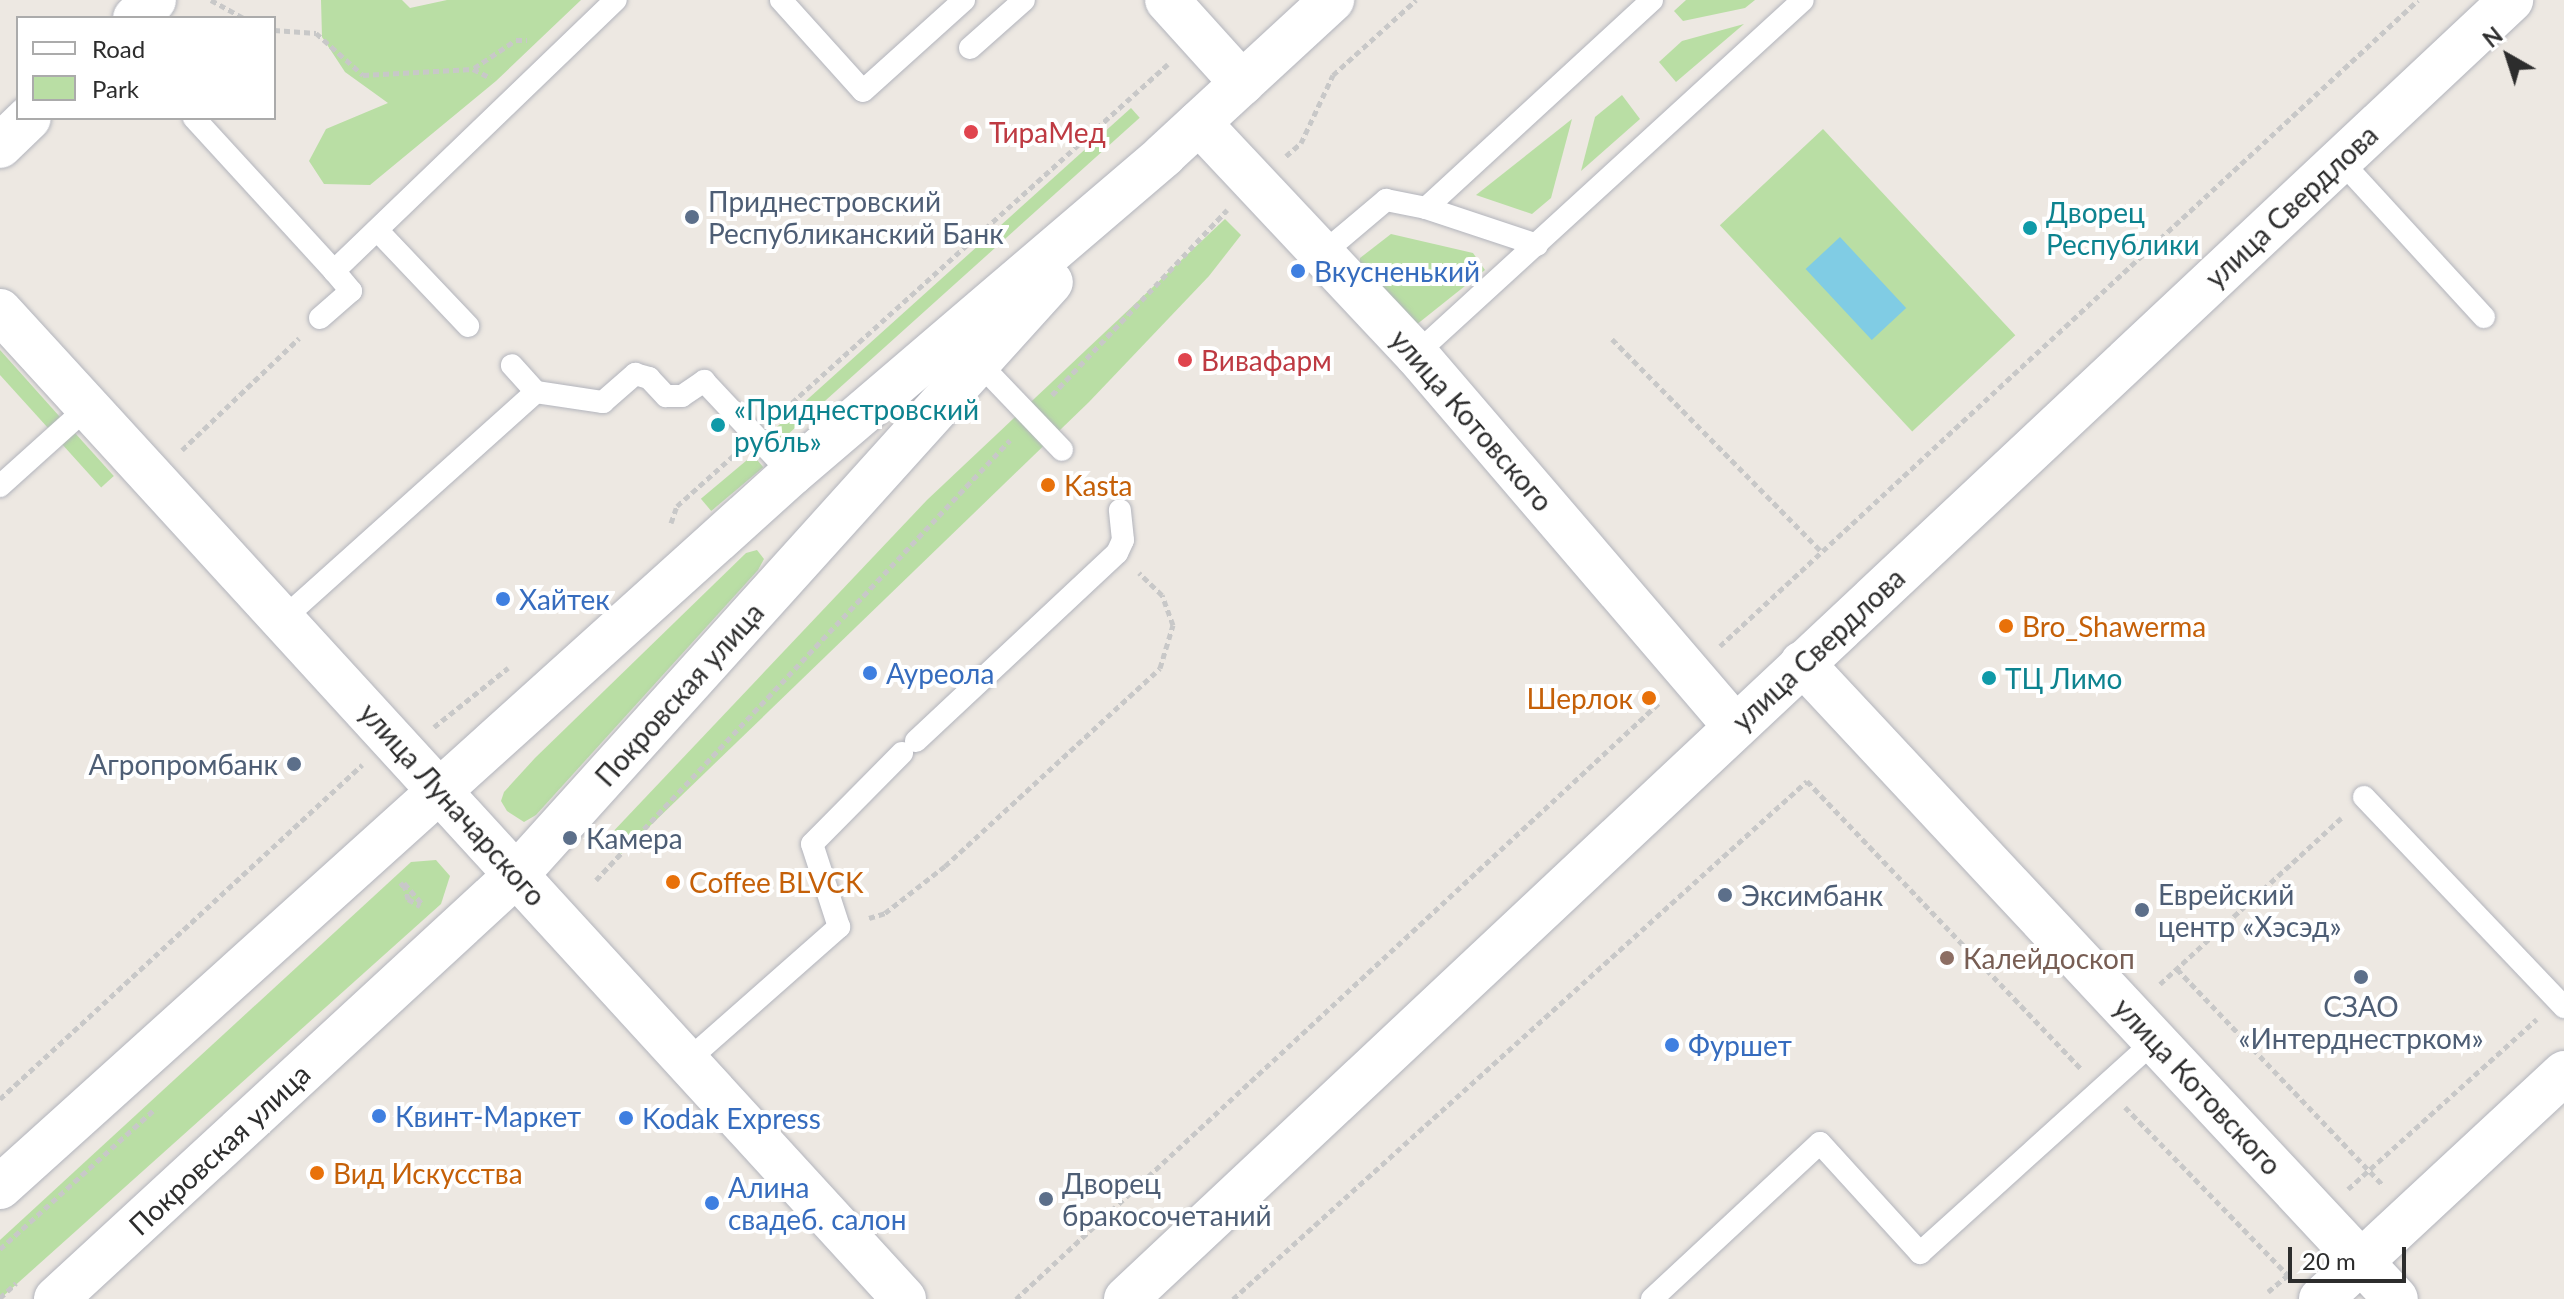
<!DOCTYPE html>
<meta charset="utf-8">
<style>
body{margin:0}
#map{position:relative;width:2564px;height:1299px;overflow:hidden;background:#ede8e2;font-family:Lato,sans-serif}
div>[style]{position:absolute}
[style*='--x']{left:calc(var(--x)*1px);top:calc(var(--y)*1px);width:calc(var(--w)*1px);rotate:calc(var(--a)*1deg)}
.green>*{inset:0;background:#b9dea4;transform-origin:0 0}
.water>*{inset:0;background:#80cce4;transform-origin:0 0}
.path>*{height:5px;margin-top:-2.5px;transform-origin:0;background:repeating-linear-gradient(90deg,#c8c8c8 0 6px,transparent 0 10px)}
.roads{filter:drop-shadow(0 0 2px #b2b4bc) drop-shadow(0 0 2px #b2b4bc)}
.service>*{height:22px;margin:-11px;padding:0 11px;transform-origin:11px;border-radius:11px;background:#fff}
.minor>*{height:44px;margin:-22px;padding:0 22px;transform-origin:22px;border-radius:22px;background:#fff}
.tertiary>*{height:44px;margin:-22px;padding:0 22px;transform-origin:22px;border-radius:22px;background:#fff}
.secondary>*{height:44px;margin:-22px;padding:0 22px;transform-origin:22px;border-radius:22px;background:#fff}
.dots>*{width:22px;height:22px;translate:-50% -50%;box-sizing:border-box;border:4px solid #fff;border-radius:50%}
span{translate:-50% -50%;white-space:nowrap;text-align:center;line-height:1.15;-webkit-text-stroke:8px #fff;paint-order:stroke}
.health-label{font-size:28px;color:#be3a42}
.left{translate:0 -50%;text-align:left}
.service-label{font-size:28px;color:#4e5e75}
.right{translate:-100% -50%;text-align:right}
.street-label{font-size:28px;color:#2d2d2d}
.culture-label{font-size:28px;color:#0d838f}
.shop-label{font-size:28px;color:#366cbe}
.food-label{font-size:28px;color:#c56008}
.education-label{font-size:28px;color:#785e54}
.legend{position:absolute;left:16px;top:16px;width:260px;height:104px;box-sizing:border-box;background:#fff;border:2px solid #ababab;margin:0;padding:10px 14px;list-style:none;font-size:24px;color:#2d2d2d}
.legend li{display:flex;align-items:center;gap:16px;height:40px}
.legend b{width:40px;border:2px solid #ababab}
.north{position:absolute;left:2468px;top:16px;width:80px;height:80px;-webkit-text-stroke:6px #fff;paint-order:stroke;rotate:321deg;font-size:22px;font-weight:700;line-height:32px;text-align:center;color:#2d2d2d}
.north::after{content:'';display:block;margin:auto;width:28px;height:36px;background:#2d2d2d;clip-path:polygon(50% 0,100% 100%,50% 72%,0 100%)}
.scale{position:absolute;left:2288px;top:1247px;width:118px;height:36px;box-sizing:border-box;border:4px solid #2d2d2d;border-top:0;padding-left:10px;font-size:24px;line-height:28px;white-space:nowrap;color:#2d2d2d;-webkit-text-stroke:6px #fff;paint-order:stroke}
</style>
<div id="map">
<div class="green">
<div style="clip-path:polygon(321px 0,402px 0,410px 8px,447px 0,581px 0,496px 81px,370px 185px,324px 184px,309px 161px,326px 129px,388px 103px,345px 72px,322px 37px)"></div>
<div style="clip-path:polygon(1686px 0,1755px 0,1745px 8px,1683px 21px,1674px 11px)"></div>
<div style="clip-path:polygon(1744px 24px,1676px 82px,1659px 62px,1682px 41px)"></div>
<div style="clip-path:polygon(1622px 95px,1640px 119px,1581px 171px,1595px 117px)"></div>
<div style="left:1131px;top:108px;width:13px;height:483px;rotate:48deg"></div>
<div style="clip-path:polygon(1572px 119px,1551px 198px,1532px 214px,1476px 195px)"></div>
<div style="left:1823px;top:129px;width:282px;height:141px;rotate:47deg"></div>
<div style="clip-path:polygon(1225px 219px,1241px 235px,1209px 276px,1089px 402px,621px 854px,608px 837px,927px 500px)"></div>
<div style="clip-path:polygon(1391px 234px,1473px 253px,1485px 270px,1411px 329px,1360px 276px,1360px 258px)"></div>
<div style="clip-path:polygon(0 350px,60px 417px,48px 428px,0 375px)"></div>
<div style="left:75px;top:433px;width:58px;height:17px;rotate:48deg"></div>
<div style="left:753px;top:455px;width:16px;height:68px;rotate:50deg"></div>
<div style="clip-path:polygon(757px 550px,764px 559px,758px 570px,536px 815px,524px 822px,507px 811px,501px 801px,504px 792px,535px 758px,746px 553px)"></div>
<div style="clip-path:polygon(436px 860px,450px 876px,441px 904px,0 1299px,0 1240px,411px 862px)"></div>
</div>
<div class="water">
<div style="left:1840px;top:237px;width:97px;height:47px;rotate:47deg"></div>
</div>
<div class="path">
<div style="--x:211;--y:0;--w:37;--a:29"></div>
<div style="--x:274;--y:30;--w:42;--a:4.1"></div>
<div style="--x:316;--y:33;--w:63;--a:41.8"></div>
<div style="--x:363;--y:75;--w:110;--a:-3.1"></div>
<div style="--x:473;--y:69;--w:20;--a:27"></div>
<div style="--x:474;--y:68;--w:50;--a:-33.7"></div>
<div style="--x:516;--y:40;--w:11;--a:0"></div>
<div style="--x:1286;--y:156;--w:20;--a:-41"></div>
<div style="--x:1301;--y:143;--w:75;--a:-64.8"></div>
<div style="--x:1333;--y:75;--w:112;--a:-42.1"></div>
<div style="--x:1612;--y:339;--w:299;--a:45.4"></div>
<div style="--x:1052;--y:395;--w:255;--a:-46.6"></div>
<div style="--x:777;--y:416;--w:526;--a:-42"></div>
<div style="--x:182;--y:450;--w:162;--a:-43.7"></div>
<div style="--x:671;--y:523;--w:18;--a:-71"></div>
<div style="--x:677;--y:506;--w:76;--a:-41.8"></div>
<div style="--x:1720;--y:646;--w:951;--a:-42.78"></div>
<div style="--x:434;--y:727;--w:95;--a:-38.6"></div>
<div style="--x:596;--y:880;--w:604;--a:-46.74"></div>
<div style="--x:404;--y:884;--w:16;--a:75"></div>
<div style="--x:408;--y:899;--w:14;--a:30"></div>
<div style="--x:400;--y:886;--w:5;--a:-37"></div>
<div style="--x:404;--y:883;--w:29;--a:49"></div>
<div style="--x:869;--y:918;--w:17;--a:-17"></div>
<div style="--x:885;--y:913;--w:76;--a:-38.1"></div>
<div style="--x:945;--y:866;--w:292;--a:-42.6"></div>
<div style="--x:1160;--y:668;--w:45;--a:-73.2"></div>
<div style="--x:1173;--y:625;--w:32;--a:-110"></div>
<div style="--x:1162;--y:595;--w:32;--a:-136"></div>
<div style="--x:2177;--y:969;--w:298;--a:46.4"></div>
<div style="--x:2160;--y:984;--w:246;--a:-42.5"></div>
<div style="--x:0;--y:1099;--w:493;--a:-42.7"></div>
<div style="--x:2125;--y:1107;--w:234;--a:45.9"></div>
<div style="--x:2288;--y:1275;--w:26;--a:140"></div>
<div style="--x:2348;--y:1189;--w:254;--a:-42"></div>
<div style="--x:0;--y:1249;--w:210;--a:-42.1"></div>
<div style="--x:0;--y:1298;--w:22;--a:-43"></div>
<div style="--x:1016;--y:1299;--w:878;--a:-42.83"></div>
<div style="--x:1233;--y:1299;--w:773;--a:-42.06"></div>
<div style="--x:1807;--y:781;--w:398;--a:46.4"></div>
</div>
<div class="roads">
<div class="service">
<div style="--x:781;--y:0;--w:122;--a:48"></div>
<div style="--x:863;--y:91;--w:136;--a:-42"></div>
<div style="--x:970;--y:48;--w:72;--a:-41.6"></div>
<div style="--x:194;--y:118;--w:207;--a:47.5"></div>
<div style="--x:334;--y:271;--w:391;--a:-43.9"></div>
<div style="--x:2340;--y:160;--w:213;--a:47.5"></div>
<div style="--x:1426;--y:208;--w:117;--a:18.4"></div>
<div style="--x:378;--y:231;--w:131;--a:46.5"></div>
<div style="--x:1322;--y:254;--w:84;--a:-40.2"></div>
<div style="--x:1386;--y:200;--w:41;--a:11.3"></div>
<div style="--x:1426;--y:208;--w:307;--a:-42.6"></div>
<div style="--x:320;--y:318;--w:41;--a:-41.1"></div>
<div style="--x:351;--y:291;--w:26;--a:-130"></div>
<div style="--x:1416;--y:354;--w:524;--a:-42.45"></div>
<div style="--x:979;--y:363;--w:120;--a:46.3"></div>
<div style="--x:536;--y:392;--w:68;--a:8.5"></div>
<div style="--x:603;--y:402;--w:43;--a:-41.2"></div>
<div style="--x:635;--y:374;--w:15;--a:16"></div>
<div style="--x:649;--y:378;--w:25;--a:47"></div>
<div style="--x:666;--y:396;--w:16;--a:0"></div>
<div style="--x:682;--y:396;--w:27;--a:-34"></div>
<div style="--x:704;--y:381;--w:127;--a:46.9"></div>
<div style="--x:0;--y:486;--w:120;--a:-42"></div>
<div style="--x:284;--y:618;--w:338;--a:-41.9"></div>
<div style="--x:536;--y:392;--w:36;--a:-132"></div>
<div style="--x:916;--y:741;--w:275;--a:-43.1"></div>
<div style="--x:1117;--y:553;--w:14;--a:-65"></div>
<div style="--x:1123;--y:540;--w:30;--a:-96"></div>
<div style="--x:2364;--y:797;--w:290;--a:46.4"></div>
<div style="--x:687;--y:1061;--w:203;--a:-41.4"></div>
<div style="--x:839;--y:927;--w:87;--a:-108"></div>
<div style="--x:812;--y:844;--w:128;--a:-45.3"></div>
<div style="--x:1652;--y:1299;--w:229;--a:-42.9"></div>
<div style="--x:1820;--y:1143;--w:149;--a:47.7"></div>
<div style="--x:1920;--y:1253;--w:316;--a:-42.1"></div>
</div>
<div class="minor">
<div style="--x:1167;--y:0;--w:112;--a:47.9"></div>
<div style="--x:135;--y:18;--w:26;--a:-43"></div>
<div style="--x:1199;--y:123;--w:317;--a:46.8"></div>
<div style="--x:1416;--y:354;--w:490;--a:49.4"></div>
<div style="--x:0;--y:146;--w:40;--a:-44"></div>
<div style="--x:0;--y:311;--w:1339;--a:47.54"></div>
<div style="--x:1802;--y:663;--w:870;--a:46.96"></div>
<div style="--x:1126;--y:1299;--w:1899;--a:-43.16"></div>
</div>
<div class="tertiary">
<div style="--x:2321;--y:1299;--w:332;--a:-42.9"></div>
</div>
<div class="secondary">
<div style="--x:0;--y:1187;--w:1065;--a:-42.03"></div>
<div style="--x:791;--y:474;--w:491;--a:-40.5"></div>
<div style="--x:1164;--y:155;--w:229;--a:-42.7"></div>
<div style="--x:56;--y:1299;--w:627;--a:-42.67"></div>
<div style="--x:517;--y:874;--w:797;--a:-47.95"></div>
</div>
</div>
<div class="dots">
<div style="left:971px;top:132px;background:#e0444e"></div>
<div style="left:692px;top:217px;background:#5c6f8a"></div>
<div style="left:2030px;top:228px;background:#0f9aa8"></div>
<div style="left:1298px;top:271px;background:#3f7fe0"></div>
<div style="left:1185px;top:360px;background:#e0444e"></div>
<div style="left:718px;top:425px;background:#0f9aa8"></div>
<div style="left:1048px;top:485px;background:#e8710a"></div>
<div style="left:503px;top:599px;background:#3f7fe0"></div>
<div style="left:2006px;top:626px;background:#e8710a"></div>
<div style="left:870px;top:673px;background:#3f7fe0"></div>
<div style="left:1989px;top:678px;background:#0f9aa8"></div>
<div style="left:1649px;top:698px;background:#e8710a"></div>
<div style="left:294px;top:764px;background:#5c6f8a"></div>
<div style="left:570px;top:838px;background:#5c6f8a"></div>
<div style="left:673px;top:882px;background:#e8710a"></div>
<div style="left:1725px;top:895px;background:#5c6f8a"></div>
<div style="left:2142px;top:910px;background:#5c6f8a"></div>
<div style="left:1947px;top:958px;background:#8d6e63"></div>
<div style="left:2361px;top:977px;background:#5c6f8a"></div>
<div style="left:1672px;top:1045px;background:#3f7fe0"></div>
<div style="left:379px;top:1116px;background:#3f7fe0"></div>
<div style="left:626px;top:1118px;background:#3f7fe0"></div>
<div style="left:317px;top:1173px;background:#e8710a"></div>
<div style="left:1046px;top:1199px;background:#5c6f8a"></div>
<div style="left:712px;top:1203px;background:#3f7fe0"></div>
</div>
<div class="health-label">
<span class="left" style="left:989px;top:132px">ТираМед</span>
<span class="left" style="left:1201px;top:360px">Вивафарм</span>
</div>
<div class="service-label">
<span class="left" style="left:708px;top:217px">Приднестровский<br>Республиканский Банк</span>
<span class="right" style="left:278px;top:764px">Агропромбанк</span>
<span class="left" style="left:586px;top:838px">Камера</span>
<span class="left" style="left:2158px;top:910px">Еврейский<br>центр «Хэсэд»</span>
<span class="left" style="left:1741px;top:895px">Эксимбанк</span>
<span style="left:2361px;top:1022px">СЗАО<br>«Интерднестрком»</span>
<span class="left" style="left:1062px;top:1199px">Дворец<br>бракосочетаний</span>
</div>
<div class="street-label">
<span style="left:2291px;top:206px;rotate:-43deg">улица Свердлова</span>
<span style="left:1472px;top:420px;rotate:49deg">улица Котовского</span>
<span style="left:1818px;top:649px;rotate:-43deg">улица Свердлова</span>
<span style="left:679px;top:694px;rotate:-48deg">Покровская улица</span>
<span style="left:453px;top:804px;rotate:48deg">улица Луначарского</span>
<span style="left:2198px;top:1086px;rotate:47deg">улица Котовского</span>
<span style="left:219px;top:1149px;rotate:-43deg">Покровская улица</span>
</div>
<div class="culture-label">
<span class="left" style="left:2046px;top:228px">Дворец<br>Республики</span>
<span class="left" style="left:734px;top:425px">«Приднестровский<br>рубль»</span>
<span class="left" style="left:2005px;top:678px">ТЦ Лимо</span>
</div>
<div class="shop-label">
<span class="left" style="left:1314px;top:271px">Вкусненький</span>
<span class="left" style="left:519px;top:599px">Хайтек</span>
<span class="left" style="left:886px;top:673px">Ауреола</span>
<span class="left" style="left:1688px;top:1045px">Фуршет</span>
<span class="left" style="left:395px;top:1116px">Квинт-Маркет</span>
<span class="left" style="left:642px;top:1118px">Kodak Express</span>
<span class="left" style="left:728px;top:1203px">Алина<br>свадеб. салон</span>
</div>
<div class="food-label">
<span class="left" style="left:1064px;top:485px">Kasta</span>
<span class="left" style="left:2022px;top:626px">Bro_Shawerma</span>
<span class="right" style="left:1633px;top:698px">Шерлок</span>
<span class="left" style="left:689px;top:882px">Coffee BLVCK</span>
<span class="left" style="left:333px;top:1173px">Вид Искусства</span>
</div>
<div class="education-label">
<span class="left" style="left:1963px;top:958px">Калейдоскоп</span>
</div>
<ul class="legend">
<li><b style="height:10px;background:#fff"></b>Road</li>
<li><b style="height:22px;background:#b9dea4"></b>Park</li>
</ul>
<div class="north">N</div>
<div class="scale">20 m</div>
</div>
